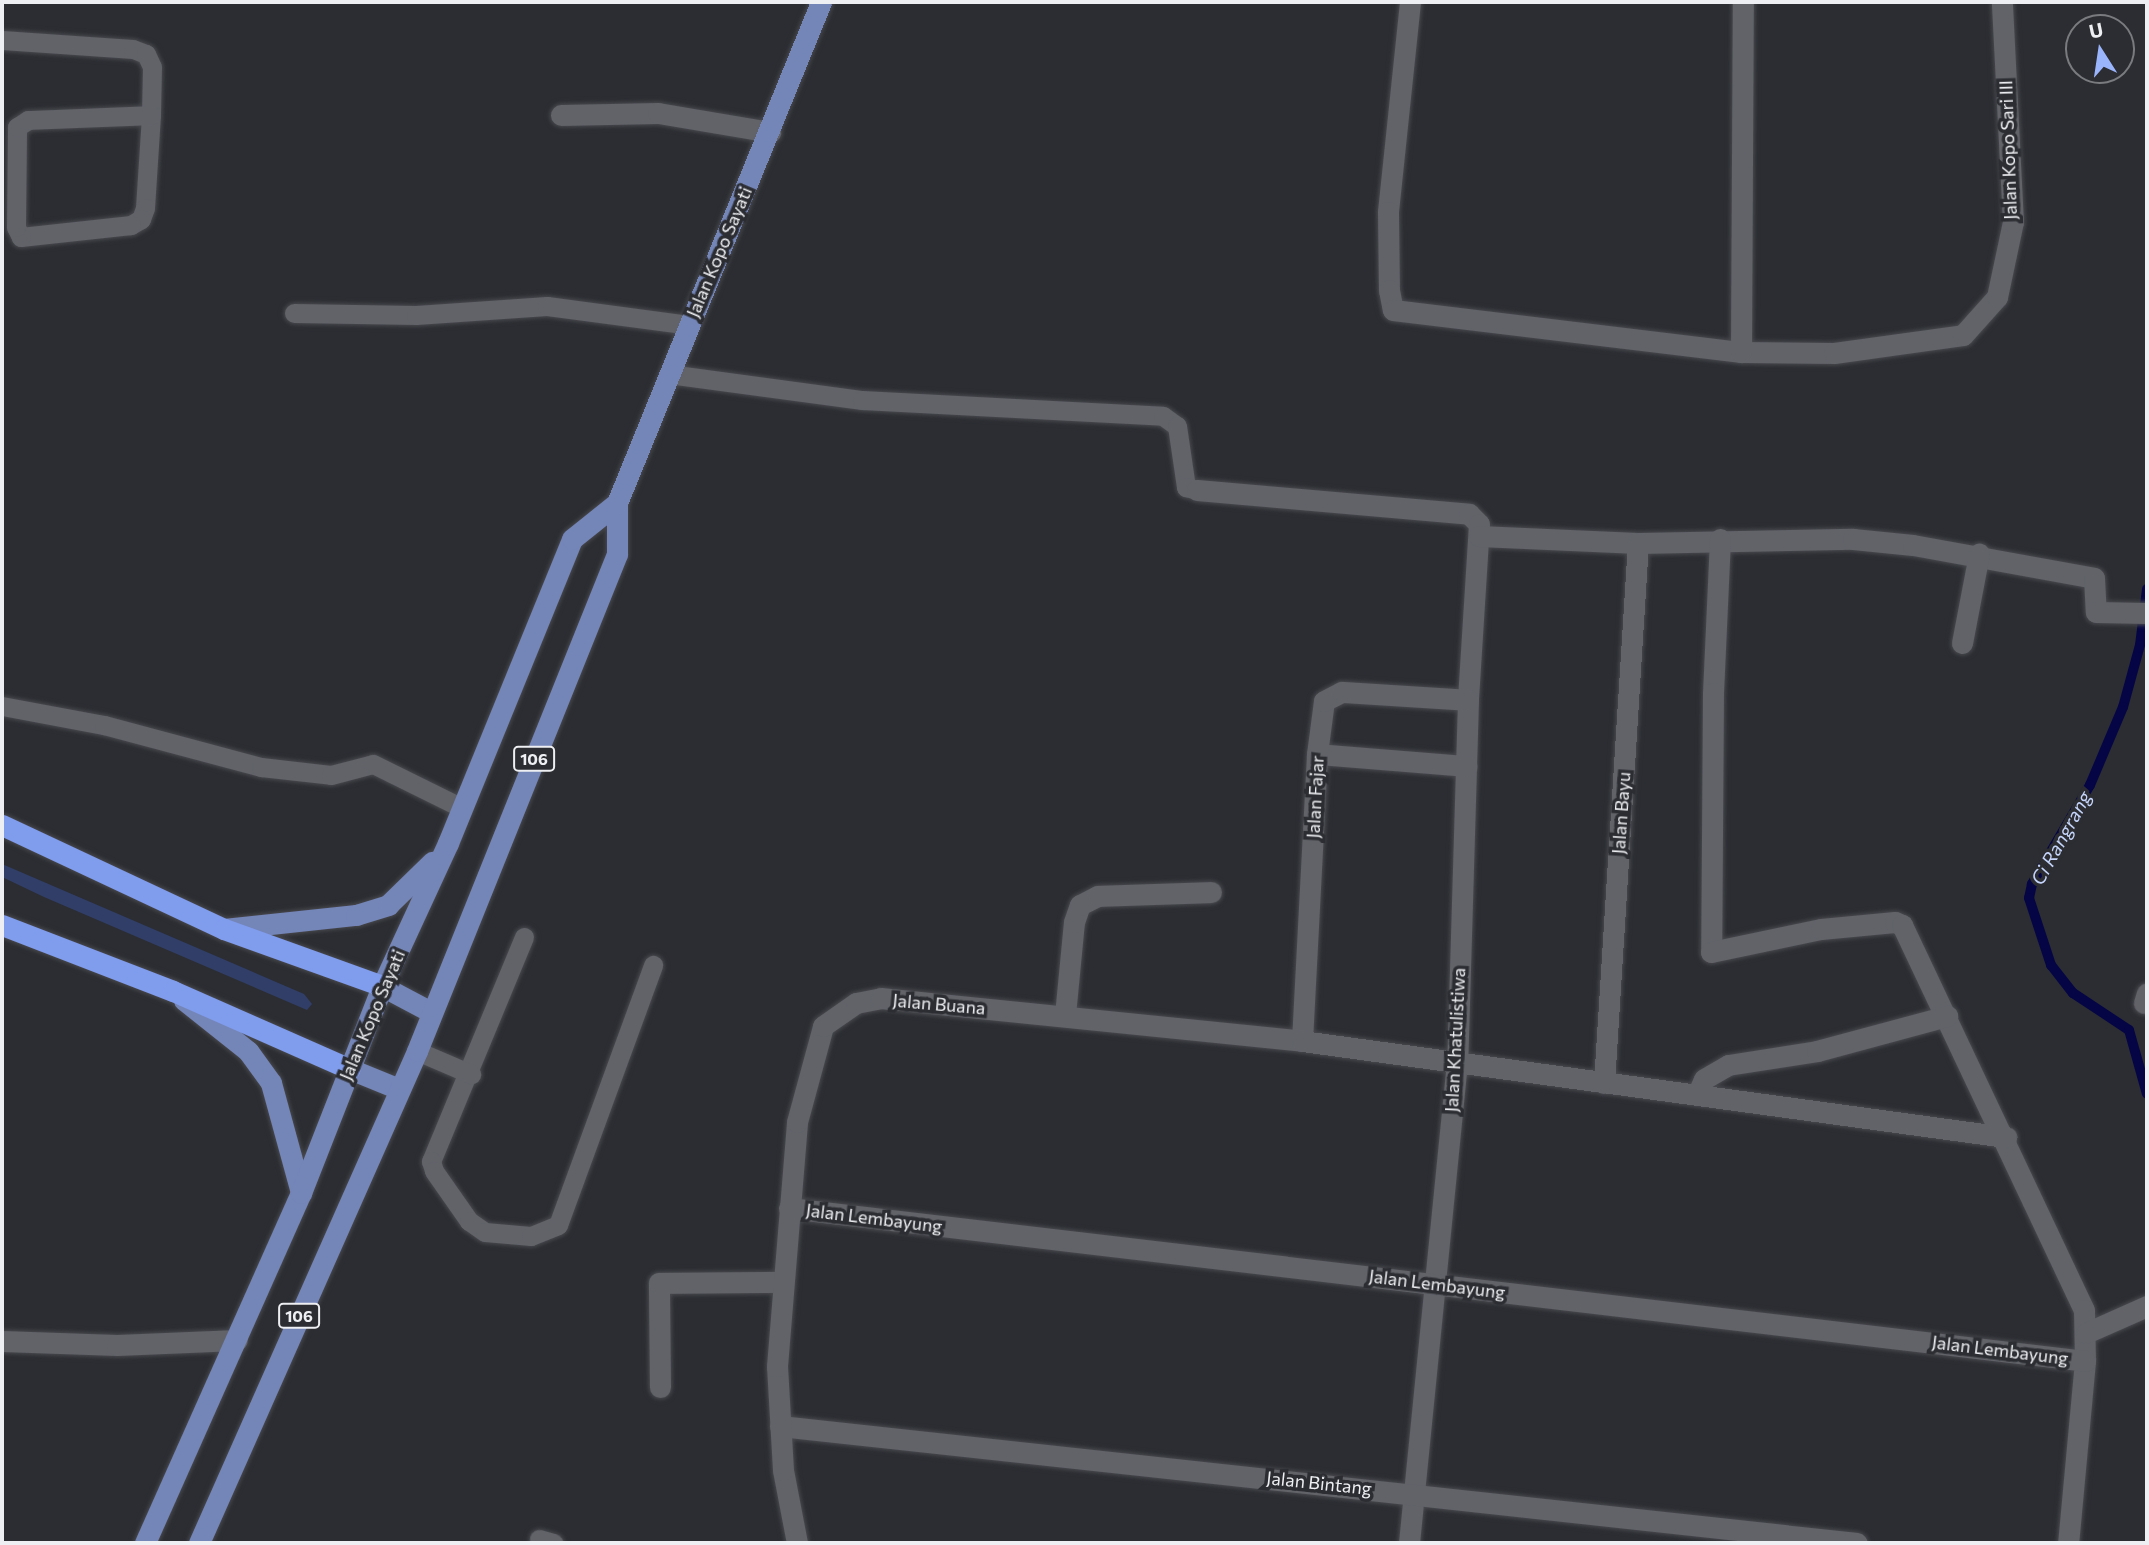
<!DOCTYPE html>
<style>
body{margin:0}
#map{position:relative;width:2149px;height:1545px;overflow:hidden;background:#2b2d32;font-family:Commissioner,sans-serif}
div>[style]{position:absolute}
[style*='--x']{left:calc(var(--x)*1px);top:calc(var(--y)*1px);width:calc(var(--w)*1px);rotate:calc(var(--a)*1deg)}
.green>*{inset:0;background:#313e67}
.stream>*{height:10px;margin:-5px;padding:0 5px;transform-origin:5px;border-radius:5px;background:#050545}
.roads{filter:drop-shadow(0 0 2px #48494e) drop-shadow(0 0 2px #48494e)}
.lane>*{height:19px;margin:-9.5px;padding:0 9.5px;transform-origin:9.5px;border-radius:9.5px;background:#616369}
.street>*{height:21px;margin:-10.5px;padding:0 10.5px;transform-origin:10.5px;border-radius:10.5px;background:#616369}
.primary>*{height:21px;margin:-10.5px;padding:0 10.5px;transform-origin:10.5px;border-radius:10.5px;background:#7485b8}
.highway>*{height:21px;margin:-10.5px;padding:0 10.5px;transform-origin:10.5px;border-radius:10.5px;background:#809ced}
span{translate:-50% -50%;white-space:nowrap;text-align:center;line-height:1.15;-webkit-text-stroke:7px #2b2d32;paint-order:stroke}
.shield-label span{padding:2px 5px;background:#2b2d32;border:2px solid;border-radius:5px;-webkit-text-stroke-width:0}
.shield-label{font-size:16px;color:#eeeff2;font-weight:700}
.street-label{font-size:18px;color:#eeeff2}
.water-label{font-size:19px;color:#c5d4fb;font-style:italic}
.frame{position:absolute;inset:0;border:4px solid #eeeff2;pointer-events:none}
.north{position:absolute;left:2065px;top:14px;width:70px;height:70px;box-sizing:border-box;background:#2b2d32;border:2px solid #797b7f;border-radius:50%;rotate:348deg;font-size:19px;font-weight:700;line-height:28px;text-align:center;color:#eeeff2}
.north::after{content:'';display:block;margin:auto;width:24px;height:32px;background:#9bb5fd;clip-path:polygon(50% 0,100% 100%,50% 72%,0 100%)}
</style>
<div id="map">
<div class="green">
<div style="clip-path:polygon(2px 864px,304px 994px,312px 1004px,307px 1010px,44px 897px,2px 877px)"></div>
</div>
<div class="stream">
<div style="--x:2147;--y:589;--w:56;--a:97.1"></div>
<div style="--x:2140;--y:645;--w:64;--a:105.3"></div>
<div style="--x:2123;--y:707;--w:85;--a:112.9"></div>
<div style="--x:2090;--y:785;--w:115;--a:120.4"></div>
<div style="--x:2032;--y:884;--w:14;--a:102"></div>
<div style="--x:2029;--y:898;--w:71;--a:71.8"></div>
<div style="--x:2051;--y:965;--w:36;--a:52"></div>
<div style="--x:2073;--y:993;--w:67;--a:33.5"></div>
<div style="--x:2129;--y:1030;--w:66;--a:74.3"></div>
</div>
<div class="roads">
<div class="lane">
<div style="--x:2;--y:40;--w:131;--a:3.9"></div>
<div style="--x:133;--y:49;--w:14;--a:21"></div>
<div style="--x:146;--y:54;--w:14;--a:65"></div>
<div style="--x:152;--y:67;--w:48;--a:91.2"></div>
<div style="--x:151;--y:115;--w:93;--a:93.7"></div>
<div style="--x:145;--y:208;--w:12;--a:110"></div>
<div style="--x:141;--y:219;--w:12;--a:149"></div>
<div style="--x:131;--y:225;--w:111;--a:173.8"></div>
<div style="--x:21;--y:237;--w:11;--a:-117"></div>
<div style="--x:16;--y:227;--w:100;--a:-89.4"></div>
<div style="--x:17;--y:127;--w:13;--a:-32"></div>
<div style="--x:28;--y:120;--w:123;--a:-2.3"></div>
<div style="--x:294;--y:313;--w:122;--a:0.9"></div>
<div style="--x:416;--y:315;--w:131;--a:-3.9"></div>
<div style="--x:547;--y:306;--w:143;--a:7.6"></div>
<div style="--x:669;--y:374;--w:195;--a:7.7"></div>
<div style="--x:862;--y:400;--w:301;--a:3"></div>
<div style="--x:1163;--y:416;--w:17;--a:36"></div>
<div style="--x:1177;--y:426;--w:62;--a:81.6"></div>
<div style="--x:1186;--y:487;--w:11;--a:15"></div>
<div style="--x:2;--y:706;--w:104;--a:10.6"></div>
<div style="--x:104;--y:725;--w:163;--a:15"></div>
<div style="--x:261;--y:767;--w:70;--a:6.5"></div>
<div style="--x:331;--y:775;--w:43;--a:-14.7"></div>
<div style="--x:373;--y:764;--w:99;--a:26.3"></div>
<div style="--x:524;--y:937;--w:243;--a:112.5"></div>
<div style="--x:431;--y:1161;--w:10;--a:73"></div>
<div style="--x:434;--y:1171;--w:61;--a:55"></div>
<div style="--x:469;--y:1221;--w:19;--a:35"></div>
<div style="--x:485;--y:1232;--w:46;--a:5"></div>
<div style="--x:531;--y:1236;--w:29;--a:-22"></div>
<div style="--x:558;--y:1225;--w:277;--a:-69.9"></div>
<div style="--x:417;--y:1051;--w:59;--a:23.1"></div>
<div style="--x:539;--y:1539;--w:15;--a:16"></div>
</div>
<div class="street">
<div style="--x:1410;--y:2;--w:211;--a:96"></div>
<div style="--x:1388;--y:212;--w:78;--a:89.3"></div>
<div style="--x:1389;--y:290;--w:20;--a:79"></div>
<div style="--x:1393;--y:310;--w:351;--a:6.9"></div>
<div style="--x:1741;--y:352;--w:93;--a:0.6"></div>
<div style="--x:1834;--y:353;--w:130;--a:-7.9"></div>
<div style="--x:1963;--y:335;--w:51;--a:-48.2"></div>
<div style="--x:1997;--y:297;--w:77;--a:-78"></div>
<div style="--x:2013;--y:222;--w:220;--a:-92.9"></div>
<div style="--x:561;--y:115;--w:97;--a:-1.2"></div>
<div style="--x:658;--y:113;--w:114;--a:9.6"></div>
<div style="--x:1741;--y:352;--w:350;--a:-89.7"></div>
<div style="--x:1197;--y:490;--w:273;--a:5"></div>
<div style="--x:1469;--y:514;--w:14;--a:45"></div>
<div style="--x:1479;--y:524;--w:176;--a:93.6"></div>
<div style="--x:1468;--y:700;--w:362;--a:91.7"></div>
<div style="--x:1457;--y:1062;--w:483;--a:95.7"></div>
<div style="--x:1479;--y:536;--w:159;--a:2.5"></div>
<div style="--x:1638;--y:543;--w:215;--a:-1.1"></div>
<div style="--x:1853;--y:539;--w:60;--a:5.7"></div>
<div style="--x:1913;--y:545;--w:184;--a:10.3"></div>
<div style="--x:2094;--y:578;--w:34;--a:87"></div>
<div style="--x:2096;--y:612;--w:51;--a:1.1"></div>
<div style="--x:1720;--y:539;--w:154;--a:92.6"></div>
<div style="--x:1713;--y:693;--w:259;--a:90.4"></div>
<div style="--x:1711;--y:952;--w:112;--a:-11.8"></div>
<div style="--x:1821;--y:929;--w:74;--a:-5.4"></div>
<div style="--x:1895;--y:922;--w:8;--a:23"></div>
<div style="--x:1902;--y:925;--w:426;--a:64.7"></div>
<div style="--x:2084;--y:1310;--w:51;--a:88.9"></div>
<div style="--x:2085;--y:1361;--w:183;--a:95.3"></div>
<div style="--x:1962;--y:643;--w:91;--a:-79.2"></div>
<div style="--x:1317;--y:754;--w:150;--a:4.6"></div>
<div style="--x:2144;--y:1003;--w:10;--a:-73"></div>
<div style="--x:1065;--y:1015;--w:93;--a:-84.5"></div>
<div style="--x:1074;--y:922;--w:18;--a:-71"></div>
<div style="--x:1080;--y:905;--w:20;--a:-27"></div>
<div style="--x:1098;--y:896;--w:113;--a:-2"></div>
<div style="--x:1302;--y:1041;--w:287;--a:-87"></div>
<div style="--x:1317;--y:754;--w:53;--a:-82.5"></div>
<div style="--x:1324;--y:701;--w:20;--a:-27"></div>
<div style="--x:1342;--y:692;--w:126;--a:3.6"></div>
<div style="--x:1604;--y:1083;--w:541;--a:-86.4"></div>
<div style="--x:1697;--y:1095;--w:17;--a:-66"></div>
<div style="--x:1704;--y:1079;--w:28;--a:-30"></div>
<div style="--x:1728;--y:1065;--w:90;--a:-8.9"></div>
<div style="--x:1817;--y:1051;--w:135;--a:-15.1"></div>
<div style="--x:789;--y:1208;--w:1305;--a:6.73"></div>
<div style="--x:2086;--y:1333;--w:67;--a:-23.9"></div>
<div style="--x:2;--y:1341;--w:115;--a:2"></div>
<div style="--x:117;--y:1345;--w:120;--a:-2.4"></div>
<div style="--x:660;--y:1387;--w:104;--a:-90.6"></div>
<div style="--x:659;--y:1283;--w:123;--a:-0.5"></div>
<div style="--x:780;--y:1426;--w:1083;--a:6.2"></div>
<div style="--x:797;--y:1543;--w:74;--a:-100.9"></div>
<div style="--x:783;--y:1470;--w:104;--a:-93.3"></div>
<div style="--x:777;--y:1366;--w:245;--a:-85.3"></div>
<div style="--x:797;--y:1122;--w:99;--a:-74.8"></div>
<div style="--x:823;--y:1026;--w:40;--a:-34.9"></div>
<div style="--x:856;--y:1003;--w:25;--a:-11"></div>
<div style="--x:881;--y:998;--w:423;--a:5.8"></div>
<div style="--x:1302;--y:1041;--w:711;--a:7.77"></div>
</div>
<div class="primary">
<div style="--x:224;--y:929;--w:133;--a:-6.1"></div>
<div style="--x:356;--y:915;--w:34;--a:-17"></div>
<div style="--x:388;--y:905;--w:62;--a:-44.3"></div>
<div style="--x:382;--y:986;--w:55;--a:28"></div>
<div style="--x:184;--y:1000;--w:82;--a:38.6"></div>
<div style="--x:248;--y:1051;--w:39;--a:54"></div>
<div style="--x:271;--y:1083;--w:114;--a:74.7"></div>
<div style="--x:350;--y:1069;--w:53;--a:22.2"></div>
<div style="--x:145;--y:1543;--w:383;--a:-66"></div>
<div style="--x:301;--y:1193;--w:222;--a:-68.6"></div>
<div style="--x:382;--y:986;--w:157;--a:-65.2"></div>
<div style="--x:448;--y:843;--w:328;--a:-67.8"></div>
<div style="--x:572;--y:539;--w:58;--a:-38.7"></div>
<div style="--x:199;--y:1543;--w:538;--a:-66.1"></div>
<div style="--x:417;--y:1051;--w:536;--a:-68.08"></div>
<div style="--x:617;--y:554;--w:51;--a:-90"></div>
<div style="--x:617;--y:503;--w:541;--a:-67.84"></div>
</div>
<div class="highway">
<div style="--x:2;--y:825;--w:245;--a:25.1"></div>
<div style="--x:224;--y:929;--w:168;--a:19.8"></div>
<div style="--x:2;--y:925;--w:183;--a:21.1"></div>
<div style="--x:173;--y:991;--w:193;--a:23.8"></div>
</div>
</div>
<div class="shield-label">
<span style="left:534px;top:759px">106</span>
<span style="left:299px;top:1316px">106</span>
</div>
<div class="street-label">
<span style="left:2008px;top:150px;rotate:-92deg">Jalan Kopo Sari III</span>
<span style="left:719px;top:252px;rotate:-67deg">Jalan Kopo Sayati</span>
<span style="left:1315px;top:797px;rotate:-87deg">Jalan Fajar</span>
<span style="left:1621px;top:813px;rotate:-86deg">Jalan Bayu</span>
<span style="left:939px;top:1004px;rotate:5deg">Jalan Buana</span>
<span style="left:372px;top:1015px;rotate:-67deg">Jalan Kopo Sayati</span>
<span style="left:1455px;top:1040px;rotate:-87deg">Jalan Khatulistiwa</span>
<span style="left:874px;top:1218px;rotate:7deg">Jalan Lembayung</span>
<span style="left:1437px;top:1284px;rotate:7deg">Jalan Lembayung</span>
<span style="left:2000px;top:1350px;rotate:7deg">Jalan Lembayung</span>
<span style="left:1319px;top:1483px;rotate:6deg">Jalan Bintang</span>
</div>
<div class="water-label">
<span style="left:2061px;top:838px;rotate:-61deg">Ci Rangrang</span>
</div>
<div class="frame"></div>
<div class="north">U</div>
</div>
